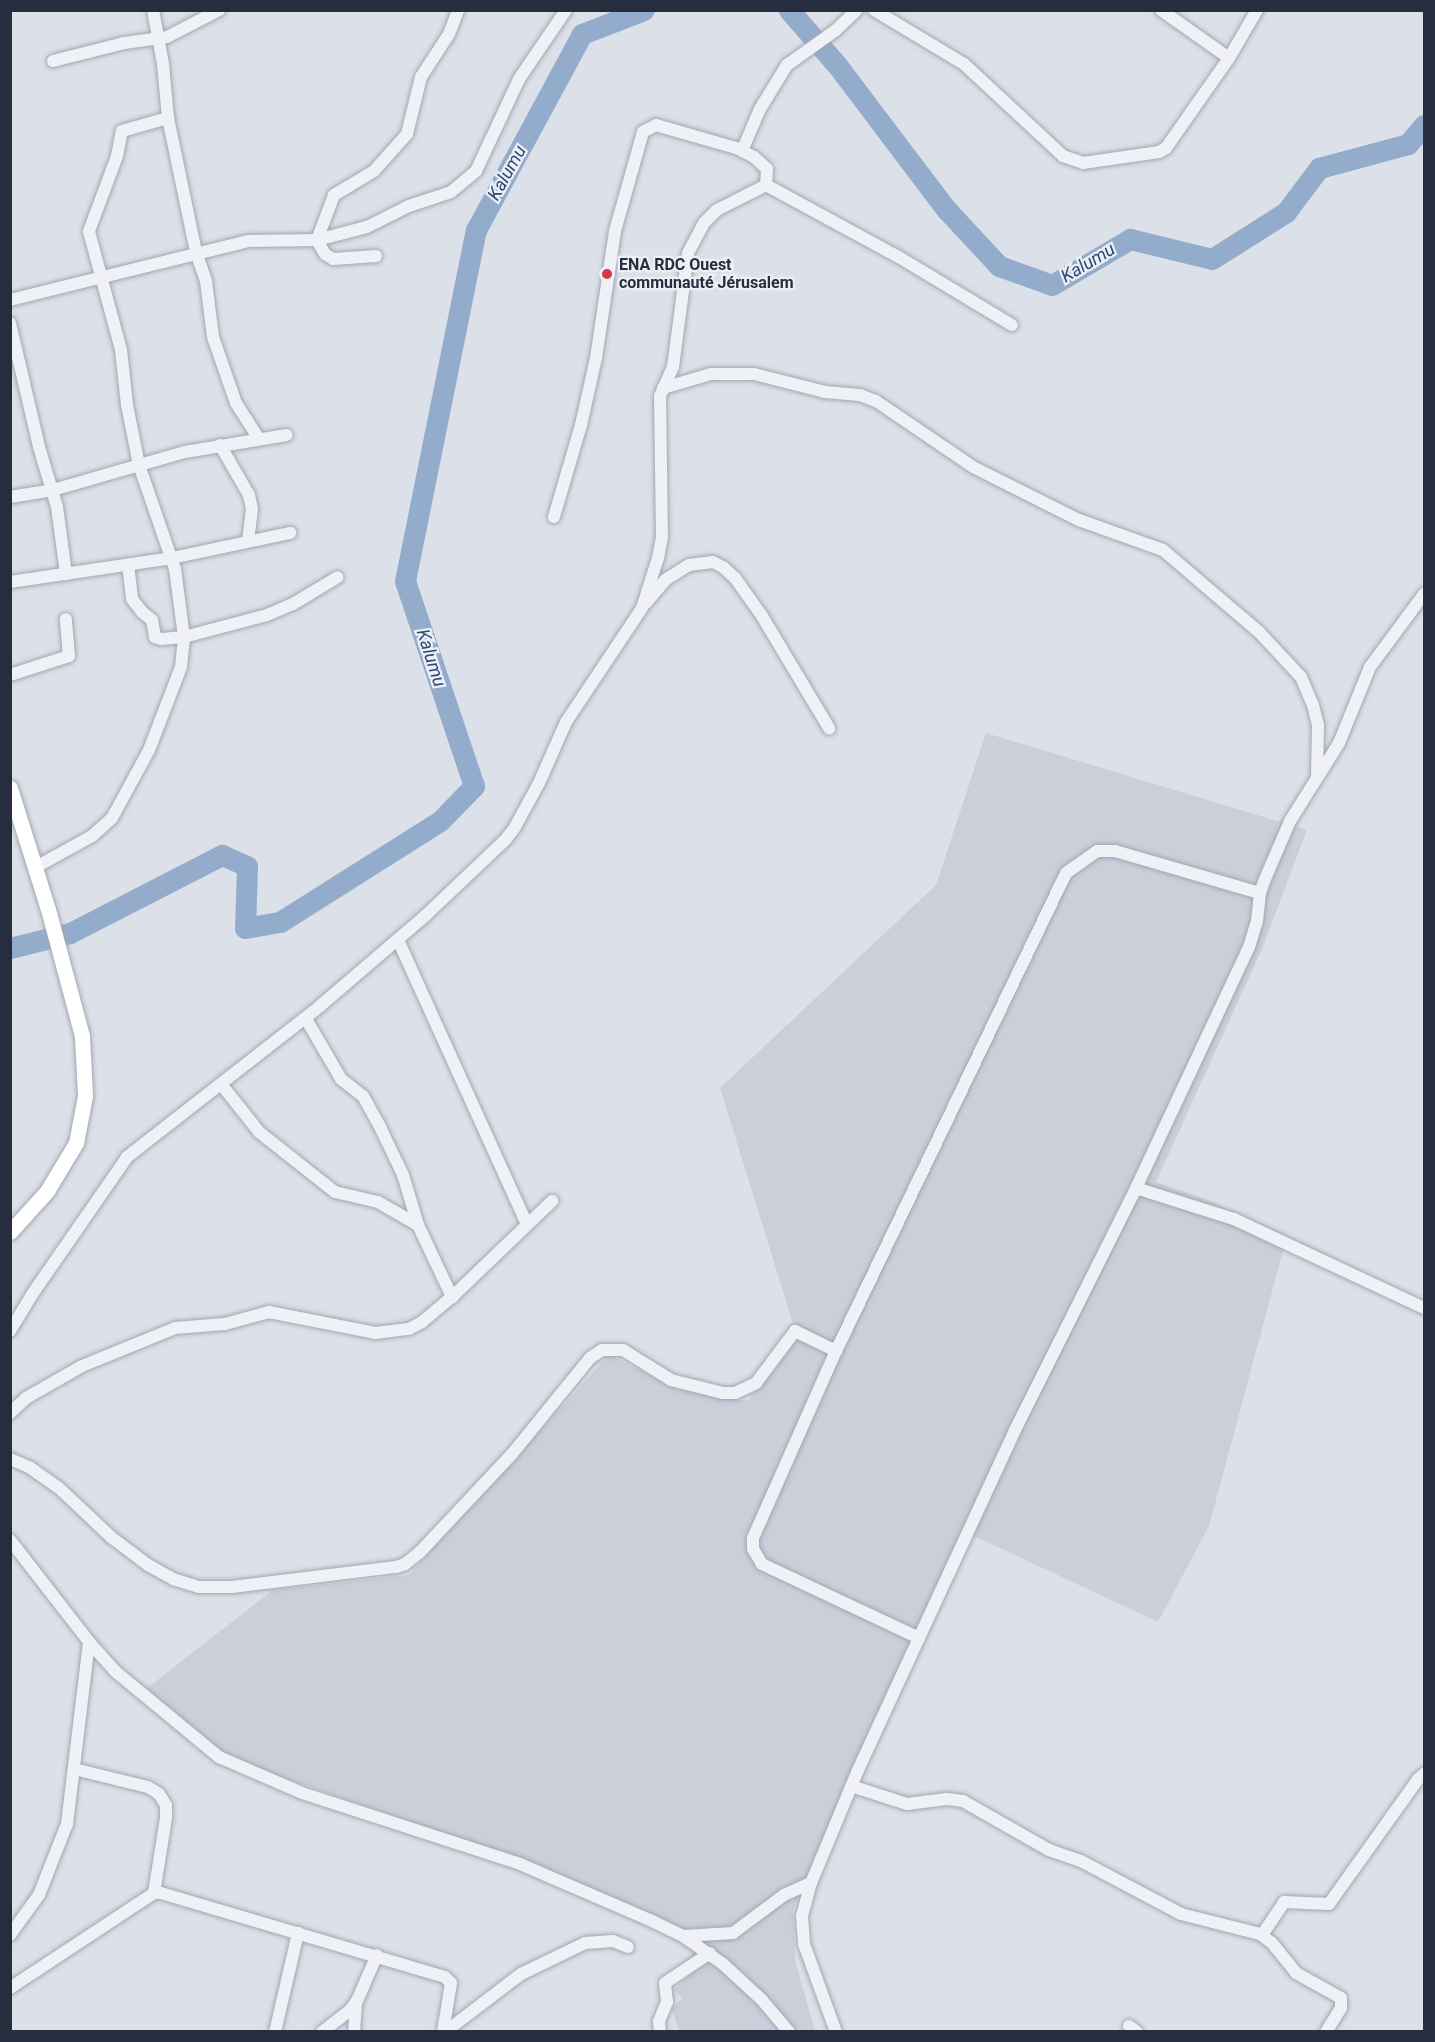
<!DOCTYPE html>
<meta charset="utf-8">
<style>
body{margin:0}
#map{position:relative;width:1435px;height:2042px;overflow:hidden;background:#dce0e8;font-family:Roboto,sans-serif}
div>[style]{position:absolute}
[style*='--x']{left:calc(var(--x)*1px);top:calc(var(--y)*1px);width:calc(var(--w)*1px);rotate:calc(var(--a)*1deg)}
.built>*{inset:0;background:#cacfda}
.river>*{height:21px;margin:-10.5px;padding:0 10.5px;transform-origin:10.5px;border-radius:10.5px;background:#94accb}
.roads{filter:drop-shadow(0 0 2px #a1a7b2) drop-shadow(0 0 2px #a1a7b2)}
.minor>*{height:12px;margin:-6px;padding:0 6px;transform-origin:6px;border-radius:6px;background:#eff1f6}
.major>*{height:15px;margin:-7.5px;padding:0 7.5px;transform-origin:7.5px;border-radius:7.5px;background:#fff}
.dots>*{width:16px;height:16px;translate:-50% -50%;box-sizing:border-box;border:3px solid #eceff5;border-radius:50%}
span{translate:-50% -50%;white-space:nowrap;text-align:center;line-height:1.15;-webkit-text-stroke:4.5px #eceff5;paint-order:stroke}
.poi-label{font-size:16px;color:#252d3f;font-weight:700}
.left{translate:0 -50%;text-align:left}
.water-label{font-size:18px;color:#2d4976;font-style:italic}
.frame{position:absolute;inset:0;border:12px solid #252d3f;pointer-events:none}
</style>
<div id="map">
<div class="built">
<div style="clip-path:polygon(986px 733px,1307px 830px,1262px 949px,1156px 1182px,1208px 1200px,1287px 1236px,1209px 1526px,1158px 1622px,970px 1534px,845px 1787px,793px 1910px,795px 1960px,815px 2031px,679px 2031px,672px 2009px,682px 1998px,674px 1990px,687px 1978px,696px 1938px,497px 1852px,217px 1754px,142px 1692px,273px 1590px,409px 1575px,609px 1355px,679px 1390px,748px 1401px,796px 1333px,720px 1088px,936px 885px)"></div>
</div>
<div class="river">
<div style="--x:789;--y:10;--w:73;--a:48.9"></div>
<div style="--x:837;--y:65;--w:181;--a:52.9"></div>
<div style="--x:946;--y:209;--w:78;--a:47.1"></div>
<div style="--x:999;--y:266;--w:56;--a:19.7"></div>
<div style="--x:1052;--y:285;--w:91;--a:-30.5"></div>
<div style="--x:1130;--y:239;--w:84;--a:13.7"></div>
<div style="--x:1212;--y:259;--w:88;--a:-32.4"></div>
<div style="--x:1286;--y:212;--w:55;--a:-53.1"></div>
<div style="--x:1319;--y:168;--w:92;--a:-15.1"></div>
<div style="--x:1408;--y:144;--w:25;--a:-50"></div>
<div style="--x:10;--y:948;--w:62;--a:-14"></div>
<div style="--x:70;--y:933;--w:171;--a:-27.2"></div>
<div style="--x:222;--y:855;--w:27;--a:24"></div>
<div style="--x:247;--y:866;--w:62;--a:91.8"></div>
<div style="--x:245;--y:928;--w:36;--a:-10"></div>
<div style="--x:280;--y:922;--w:189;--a:-32.3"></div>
<div style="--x:440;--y:821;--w:49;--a:-45.8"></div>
<div style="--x:474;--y:786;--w:216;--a:-108.6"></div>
<div style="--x:405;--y:581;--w:358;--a:-78.6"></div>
<div style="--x:476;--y:230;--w:223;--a:-61.6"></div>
<div style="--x:582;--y:34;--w:66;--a:-21.2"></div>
</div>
<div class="roads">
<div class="minor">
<div style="--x:153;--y:10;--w:55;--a:79.5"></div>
<div style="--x:163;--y:64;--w:54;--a:84.7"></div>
<div style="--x:168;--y:118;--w:137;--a:78.2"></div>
<div style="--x:196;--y:252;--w:31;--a:71"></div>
<div style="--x:206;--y:281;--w:56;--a:82.9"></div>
<div style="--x:213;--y:337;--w:70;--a:70.8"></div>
<div style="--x:236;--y:403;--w:43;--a:57.4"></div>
<div style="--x:874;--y:10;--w:105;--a:31"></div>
<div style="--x:964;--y:64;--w:135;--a:42.9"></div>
<div style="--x:1063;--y:156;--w:21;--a:19"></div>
<div style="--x:1083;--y:163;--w:77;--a:-8.2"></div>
<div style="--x:1159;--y:152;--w:8;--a:-30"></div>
<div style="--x:1166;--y:148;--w:110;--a:-55"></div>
<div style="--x:1229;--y:58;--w:56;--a:-59.7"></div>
<div style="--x:1161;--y:10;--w:83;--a:35.2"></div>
<div style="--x:53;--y:61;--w:73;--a:-14.2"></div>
<div style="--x:124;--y:43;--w:43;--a:-7.9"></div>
<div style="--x:167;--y:37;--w:59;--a:-27.4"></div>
<div style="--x:742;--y:151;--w:46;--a:-66.8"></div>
<div style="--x:760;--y:109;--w:52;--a:-58.5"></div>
<div style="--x:787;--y:65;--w:60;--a:-35.5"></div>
<div style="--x:836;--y:30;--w:29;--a:-44"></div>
<div style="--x:766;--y:185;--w:149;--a:28.5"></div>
<div style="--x:897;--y:256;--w:134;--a:31"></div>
<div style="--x:376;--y:256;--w:43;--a:176"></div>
<div style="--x:333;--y:259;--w:9;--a:-148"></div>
<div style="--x:325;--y:254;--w:16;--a:-120"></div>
<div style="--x:317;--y:240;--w:48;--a:-69.3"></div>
<div style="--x:334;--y:195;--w:47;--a:-31"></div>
<div style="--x:374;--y:171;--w:50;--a:-48.3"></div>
<div style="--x:407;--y:134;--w:59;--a:-76.2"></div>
<div style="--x:421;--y:77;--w:51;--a:-56.9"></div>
<div style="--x:449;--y:34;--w:26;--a:-69"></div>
<div style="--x:10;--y:300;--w:245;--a:-13.9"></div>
<div style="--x:248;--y:241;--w:69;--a:-0.8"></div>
<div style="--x:317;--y:240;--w:52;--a:-14.6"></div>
<div style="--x:367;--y:227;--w:47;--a:-26.6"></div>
<div style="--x:409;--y:206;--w:44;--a:-18.4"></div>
<div style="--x:451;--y:192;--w:33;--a:-40"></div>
<div style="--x:476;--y:171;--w:102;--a:-64.9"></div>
<div style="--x:519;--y:79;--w:83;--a:-55.7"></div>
<div style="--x:10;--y:323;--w:127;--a:76.8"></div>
<div style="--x:39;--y:447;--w:63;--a:73.3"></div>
<div style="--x:57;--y:507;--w:68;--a:82.3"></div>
<div style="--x:663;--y:388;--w:50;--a:-16.3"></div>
<div style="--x:711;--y:374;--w:43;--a:0"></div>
<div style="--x:754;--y:374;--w:73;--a:14.2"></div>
<div style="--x:825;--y:392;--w:35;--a:5"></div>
<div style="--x:860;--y:395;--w:17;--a:21"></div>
<div style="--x:876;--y:401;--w:117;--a:34.2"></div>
<div style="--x:973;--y:467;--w:119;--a:26.6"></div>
<div style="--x:1079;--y:520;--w:89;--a:19.7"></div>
<div style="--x:1163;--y:550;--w:126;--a:40.5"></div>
<div style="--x:1259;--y:632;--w:62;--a:47"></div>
<div style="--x:1301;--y:677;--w:30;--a:67"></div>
<div style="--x:1313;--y:705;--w:21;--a:76"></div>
<div style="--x:1318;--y:725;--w:53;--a:91.1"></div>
<div style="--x:1317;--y:778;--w:51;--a:122.1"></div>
<div style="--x:1290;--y:821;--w:63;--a:113.3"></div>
<div style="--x:1265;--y:879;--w:15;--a:110"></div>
<div style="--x:1260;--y:893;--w:28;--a:96"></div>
<div style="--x:1257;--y:921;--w:27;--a:107"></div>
<div style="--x:1249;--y:947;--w:266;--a:115.1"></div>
<div style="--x:220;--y:445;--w:58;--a:59.9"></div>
<div style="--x:249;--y:495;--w:14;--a:78"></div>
<div style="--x:252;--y:509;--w:31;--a:97"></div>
<div style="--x:10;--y:497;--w:44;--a:-9.2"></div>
<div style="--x:53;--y:490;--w:137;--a:-16.1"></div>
<div style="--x:185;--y:452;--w:103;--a:-9.5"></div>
<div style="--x:128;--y:565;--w:34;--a:83"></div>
<div style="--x:132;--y:599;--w:16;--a:52"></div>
<div style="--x:142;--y:612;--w:13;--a:39"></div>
<div style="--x:152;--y:620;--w:17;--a:80"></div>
<div style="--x:155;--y:637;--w:6;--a:18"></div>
<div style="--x:161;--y:639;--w:23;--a:-5"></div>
<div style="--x:184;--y:637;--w:86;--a:-14.8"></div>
<div style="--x:267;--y:615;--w:28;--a:-23"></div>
<div style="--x:293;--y:604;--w:52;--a:-31"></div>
<div style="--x:10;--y:582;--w:164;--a:-8.4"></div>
<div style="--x:172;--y:558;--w:121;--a:-12"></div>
<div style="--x:646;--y:603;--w:30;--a:-50"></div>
<div style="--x:665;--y:580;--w:28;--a:-32"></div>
<div style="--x:689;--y:565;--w:24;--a:-7"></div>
<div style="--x:713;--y:562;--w:11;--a:27"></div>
<div style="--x:723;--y:567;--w:16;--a:43"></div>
<div style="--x:735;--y:578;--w:47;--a:54.6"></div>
<div style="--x:762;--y:616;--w:131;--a:59.1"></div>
<div style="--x:10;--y:675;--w:62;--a:-17.9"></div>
<div style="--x:69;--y:656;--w:37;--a:-95"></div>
<div style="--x:1319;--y:775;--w:38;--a:-58"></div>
<div style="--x:1339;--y:743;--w:82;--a:-67.8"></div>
<div style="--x:1370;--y:667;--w:91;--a:-53.5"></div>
<div style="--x:36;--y:867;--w:64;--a:-29"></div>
<div style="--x:92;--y:836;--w:27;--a:-42"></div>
<div style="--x:112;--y:818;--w:77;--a:-61.4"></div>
<div style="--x:149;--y:750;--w:89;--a:-68.9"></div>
<div style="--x:181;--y:667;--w:30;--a:-84"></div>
<div style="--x:184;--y:637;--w:69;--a:-97.5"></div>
<div style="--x:175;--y:569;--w:110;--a:-109.1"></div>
<div style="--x:139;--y:465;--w:61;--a:-101.3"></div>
<div style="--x:127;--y:405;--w:55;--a:-96.2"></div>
<div style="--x:121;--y:350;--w:123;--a:-105.1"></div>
<div style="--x:89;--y:231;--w:80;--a:-69.5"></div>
<div style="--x:117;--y:156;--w:25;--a:-79"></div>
<div style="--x:122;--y:131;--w:48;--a:-15.8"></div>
<div style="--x:398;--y:940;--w:312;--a:65.6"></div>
<div style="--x:306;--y:1019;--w:69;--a:59.7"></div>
<div style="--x:341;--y:1079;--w:28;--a:38"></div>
<div style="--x:363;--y:1096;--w:38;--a:61"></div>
<div style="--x:381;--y:1129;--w:51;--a:64.4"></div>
<div style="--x:403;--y:1175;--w:52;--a:73.3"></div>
<div style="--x:221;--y:1084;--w:61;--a:51.6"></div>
<div style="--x:259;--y:1132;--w:97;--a:38.3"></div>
<div style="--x:335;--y:1192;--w:44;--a:13.1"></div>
<div style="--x:378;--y:1202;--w:46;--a:29.9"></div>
<div style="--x:418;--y:1225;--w:80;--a:64.7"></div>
<div style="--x:10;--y:1331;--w:44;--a:-58.8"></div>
<div style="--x:33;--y:1293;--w:165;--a:-55.3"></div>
<div style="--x:127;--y:1157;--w:245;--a:-38"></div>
<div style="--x:320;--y:1006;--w:140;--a:-40.6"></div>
<div style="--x:426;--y:915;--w:110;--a:-43.5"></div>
<div style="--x:506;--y:839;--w:15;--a:-53"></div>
<div style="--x:515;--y:827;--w:50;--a:-61.4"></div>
<div style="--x:539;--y:783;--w:67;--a:-66.1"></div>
<div style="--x:566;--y:722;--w:137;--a:-56.3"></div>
<div style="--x:642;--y:608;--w:52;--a:-72.3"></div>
<div style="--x:658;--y:558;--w:20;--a:-79"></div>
<div style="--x:662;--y:538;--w:142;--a:-90.8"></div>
<div style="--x:660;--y:396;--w:32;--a:-66"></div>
<div style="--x:673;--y:367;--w:115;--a:-82.5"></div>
<div style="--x:688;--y:253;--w:34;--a:-62"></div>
<div style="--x:704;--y:223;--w:18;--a:-45"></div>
<div style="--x:717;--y:210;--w:55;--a:-27"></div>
<div style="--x:766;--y:185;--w:16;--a:-86"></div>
<div style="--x:767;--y:169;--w:18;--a:-137"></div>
<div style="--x:754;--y:157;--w:20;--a:-153"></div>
<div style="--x:736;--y:148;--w:83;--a:-164"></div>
<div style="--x:656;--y:125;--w:15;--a:152"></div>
<div style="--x:643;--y:132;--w:103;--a:105.8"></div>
<div style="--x:615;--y:231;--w:128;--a:98.5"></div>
<div style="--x:596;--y:358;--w:69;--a:102.6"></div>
<div style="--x:581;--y:425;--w:96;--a:106.4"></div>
<div style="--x:10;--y:1413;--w:22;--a:-43"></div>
<div style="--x:26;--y:1398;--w:64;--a:-29.7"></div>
<div style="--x:82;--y:1366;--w:100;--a:-22.2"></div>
<div style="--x:175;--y:1328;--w:50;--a:-4.6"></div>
<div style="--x:225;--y:1324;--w:46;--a:-15.3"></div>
<div style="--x:269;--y:1312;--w:108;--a:11.2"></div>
<div style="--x:375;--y:1333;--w:34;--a:-7"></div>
<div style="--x:409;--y:1329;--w:15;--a:-28"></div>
<div style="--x:422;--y:1322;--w:39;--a:-40"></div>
<div style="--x:452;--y:1297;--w:139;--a:-43.8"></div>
<div style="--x:10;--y:1459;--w:21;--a:23"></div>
<div style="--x:29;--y:1467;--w:35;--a:35"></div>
<div style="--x:58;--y:1487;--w:73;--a:43.3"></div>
<div style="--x:111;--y:1537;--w:46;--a:37.1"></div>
<div style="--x:148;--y:1565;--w:29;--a:29"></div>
<div style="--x:173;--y:1579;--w:27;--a:17"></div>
<div style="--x:199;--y:1587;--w:33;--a:0"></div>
<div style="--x:232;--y:1587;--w:165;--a:-7"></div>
<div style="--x:396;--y:1567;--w:9;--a:-18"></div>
<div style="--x:405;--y:1564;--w:19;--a:-39"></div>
<div style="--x:420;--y:1552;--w:134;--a:-46.8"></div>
<div style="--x:512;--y:1454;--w:124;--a:-50.9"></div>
<div style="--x:590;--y:1358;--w:14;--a:-34"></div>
<div style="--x:602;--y:1350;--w:21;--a:0"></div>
<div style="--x:623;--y:1350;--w:57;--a:32"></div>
<div style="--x:671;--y:1380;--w:54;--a:14"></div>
<div style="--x:723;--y:1393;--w:12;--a:0"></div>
<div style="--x:735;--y:1393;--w:23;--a:-25"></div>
<div style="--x:756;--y:1383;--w:65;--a:-53.1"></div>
<div style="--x:795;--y:1331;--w:46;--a:26"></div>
<div style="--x:10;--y:1540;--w:129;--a:52.2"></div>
<div style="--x:89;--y:1642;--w:40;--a:48"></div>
<div style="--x:116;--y:1672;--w:134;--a:39.5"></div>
<div style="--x:219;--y:1757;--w:90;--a:23.4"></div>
<div style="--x:302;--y:1793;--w:229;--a:18"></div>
<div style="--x:520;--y:1864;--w:142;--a:23.3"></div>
<div style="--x:650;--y:1920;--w:37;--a:26"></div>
<div style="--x:683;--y:1936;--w:49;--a:35"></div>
<div style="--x:723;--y:1964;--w:53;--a:42.7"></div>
<div style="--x:762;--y:2000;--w:42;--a:49.8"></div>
<div style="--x:919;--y:1638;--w:174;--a:-154.8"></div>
<div style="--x:762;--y:1564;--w:17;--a:-121"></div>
<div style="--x:753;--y:1549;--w:11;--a:-90"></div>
<div style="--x:753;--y:1538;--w:205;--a:-66.1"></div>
<div style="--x:836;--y:1351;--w:530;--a:-64.3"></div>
<div style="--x:1066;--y:873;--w:38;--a:-35"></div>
<div style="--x:1097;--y:851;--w:18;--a:0"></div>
<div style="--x:1115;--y:851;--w:151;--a:16.2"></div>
<div style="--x:74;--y:1769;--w:76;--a:13.7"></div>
<div style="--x:148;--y:1787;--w:13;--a:32"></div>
<div style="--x:159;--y:1794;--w:13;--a:58"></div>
<div style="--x:166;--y:1805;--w:13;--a:90"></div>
<div style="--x:166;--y:1818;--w:76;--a:99.1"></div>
<div style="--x:851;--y:1786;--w:59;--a:17.8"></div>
<div style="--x:907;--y:1804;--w:40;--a:-7.1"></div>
<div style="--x:947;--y:1799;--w:16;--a:7"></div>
<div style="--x:963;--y:1801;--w:99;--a:29.7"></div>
<div style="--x:1049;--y:1850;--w:34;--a:19"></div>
<div style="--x:1081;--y:1861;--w:113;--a:27.9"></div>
<div style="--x:1181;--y:1914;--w:81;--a:14.2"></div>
<div style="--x:1260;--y:1934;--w:15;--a:37"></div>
<div style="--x:1272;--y:1943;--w:38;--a:51"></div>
<div style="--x:1296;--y:1973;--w:51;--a:29.1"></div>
<div style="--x:1341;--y:1998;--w:10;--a:90"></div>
<div style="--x:1341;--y:2008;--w:28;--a:122"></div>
<div style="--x:10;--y:1935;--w:49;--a:-54.1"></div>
<div style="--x:39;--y:1895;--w:76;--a:-68.5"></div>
<div style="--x:67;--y:1824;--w:183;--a:-83.1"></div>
<div style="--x:1262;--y:1935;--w:40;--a:-56"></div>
<div style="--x:1284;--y:1902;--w:45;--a:2.5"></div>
<div style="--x:1329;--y:1904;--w:153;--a:-54.5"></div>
<div style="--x:1418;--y:1779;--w:8;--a:-40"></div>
<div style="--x:684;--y:1936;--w:49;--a:-3.5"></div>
<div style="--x:733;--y:1933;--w:64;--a:-36.7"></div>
<div style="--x:784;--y:1895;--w:30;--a:-24"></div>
<div style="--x:10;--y:1988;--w:173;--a:-33.4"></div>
<div style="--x:154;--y:1893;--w:7;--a:0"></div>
<div style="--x:161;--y:1893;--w:296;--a:16.5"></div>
<div style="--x:445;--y:1977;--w:8;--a:45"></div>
<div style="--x:451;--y:1983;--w:50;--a:99.3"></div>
<div style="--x:1129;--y:2026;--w:10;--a:37"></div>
<div style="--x:275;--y:2032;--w:102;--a:-76.9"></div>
<div style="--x:322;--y:2032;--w:37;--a:-38"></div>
<div style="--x:351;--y:2009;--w:10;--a:-53"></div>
<div style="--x:357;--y:2001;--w:50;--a:-66.5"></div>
<div style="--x:354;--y:2032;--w:30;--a:-86"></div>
<div style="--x:445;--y:2032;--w:96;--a:-37.3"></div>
<div style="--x:521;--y:1974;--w:71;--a:-25.8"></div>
<div style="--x:585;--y:1943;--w:28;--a:-4"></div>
<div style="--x:613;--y:1941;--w:16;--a:22"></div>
<div style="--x:660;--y:2032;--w:11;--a:-95"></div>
<div style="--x:659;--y:2021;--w:21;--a:-67"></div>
<div style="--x:667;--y:2002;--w:19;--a:-96"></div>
<div style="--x:665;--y:1983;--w:54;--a:-33.7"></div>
<div style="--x:836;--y:2032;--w:94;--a:-110"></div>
<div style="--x:804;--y:1944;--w:28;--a:-94"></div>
<div style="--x:802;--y:1916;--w:34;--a:-75"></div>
<div style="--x:811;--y:1883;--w:122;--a:-67.4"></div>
<div style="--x:858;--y:1770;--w:374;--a:-65.2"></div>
<div style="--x:1015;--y:1430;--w:271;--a:-63.4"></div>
<div style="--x:1136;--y:1188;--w:103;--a:17.6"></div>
<div style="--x:1234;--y:1219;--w:210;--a:25.1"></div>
</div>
<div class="major">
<div style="--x:10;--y:788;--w:127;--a:72.6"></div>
<div style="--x:48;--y:909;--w:131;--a:75"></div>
<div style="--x:82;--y:1036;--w:60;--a:87.1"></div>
<div style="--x:85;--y:1096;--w:48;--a:100.8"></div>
<div style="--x:76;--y:1143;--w:56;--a:121.1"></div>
<div style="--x:47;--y:1191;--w:55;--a:132.1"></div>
</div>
</div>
<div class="dots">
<div style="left:607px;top:274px;background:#d73747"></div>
</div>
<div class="poi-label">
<span class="left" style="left:619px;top:274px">ENA RDC Ouest<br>communauté Jérusalem</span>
</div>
<div class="water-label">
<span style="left:507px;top:173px;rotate:-61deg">Kalumu</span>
<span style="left:1088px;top:263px;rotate:-31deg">Kalumu</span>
<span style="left:431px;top:658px;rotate:72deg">Kalumu</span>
</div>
<div class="frame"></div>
</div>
